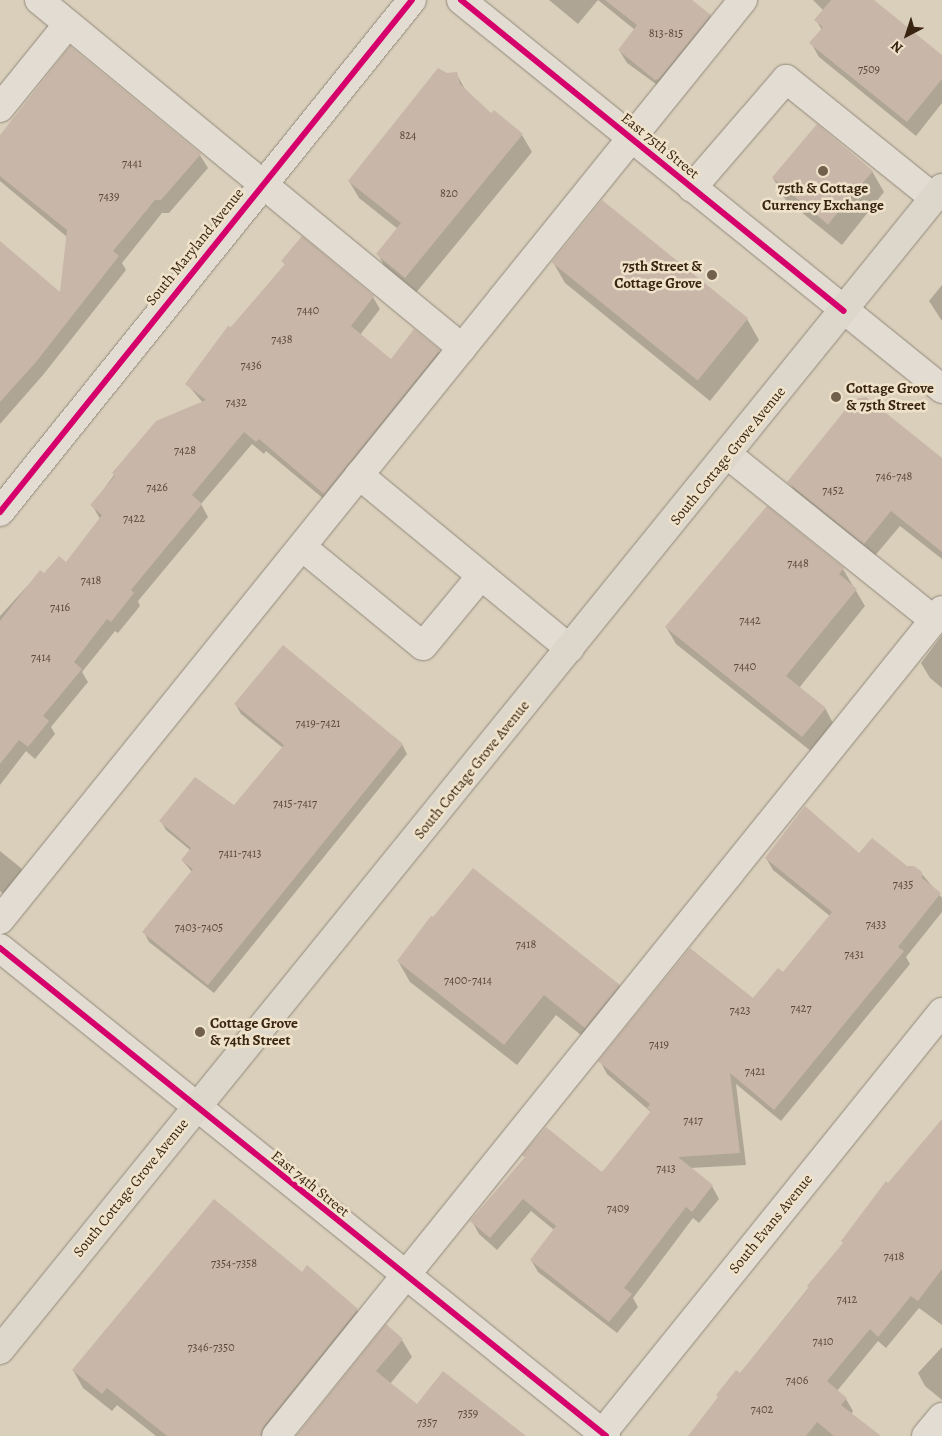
<!DOCTYPE html>
<style>
body{margin:0}
#map{position:relative;width:942px;height:1436px;overflow:hidden;background:#dacfbb;font-family:Alegreya,serif}
div>[style]{position:absolute}
[style*='--x']{left:calc(var(--x)*1px);top:calc(var(--y)*1px);width:calc(var(--w)*1px);rotate:calc(var(--a)*1deg)}
.shadow>*{inset:0;background:#0003}
.building>*{inset:0;background:#c8b6a8;transform-origin:0 0}
.roads{filter:drop-shadow(0 0 1px #91897b) drop-shadow(0 0 1px #91897b)}
.minor>*{height:28px;margin:-14px;padding:0 14px;transform-origin:14px;border-radius:14px;background:#e2dcd2}
.major>*{height:28px;margin:-14px;padding:0 14px;transform-origin:14px;border-radius:14px;background:#ddd7cb}
.cycleway>*{height:6px;margin:-3px;padding:0 3px;transform-origin:3px;border-radius:3px;background:#d6006c}
.dots>*{width:14px;height:14px;translate:-50% -50%;box-sizing:border-box;border:2px solid #efe2ca;border-radius:50%}
span{translate:-50% -50%;white-space:nowrap;text-align:center;line-height:1.15;-webkit-text-stroke:5px #efe2ca;paint-order:stroke}
.number-label{font-size:12px;color:#5d4837}
.number-label span{-webkit-text-stroke-width:0}
.street-label{font-size:15px;color:#392411}
.poi-label{font-size:15px;color:#392411;font-weight:700}
.right{translate:-100% -50%;text-align:right}
.left{translate:0 -50%;text-align:left}
.north{position:absolute;left:882px;top:10px;width:50px;height:50px;-webkit-text-stroke:4px #efe2ca;paint-order:stroke;rotate:220deg;font-size:14px;font-weight:700;line-height:20px;text-align:center;color:#392411}
.north::after{content:'';display:block;margin:auto;width:18px;height:22px;background:#392411;clip-path:polygon(50% 0,100% 100%,50% 72%,0 100%)}
</style>
<div id="map">
<div class="shadow">
<div style="clip-path:polygon(549px 0,598px 0,578px 24px)"></div>
<div style="clip-path:polygon(598px 0,690px 0,710px 16px,717px 30px,667px 92px,627px 63px,619px 50px,635px 30px)"></div>
<div style="clip-path:polygon(813px 0,872px 0,942px 56px,942px 103px,916px 136px,819px 57px,811px 43px,822px 30px,816px 20px,824px 11px)"></div>
<div style="clip-path:polygon(456px 73px,466px 91px,492px 115px,522px 135px,532px 152px,415px 294px,387px 271px,378px 254px,398px 229px,359px 198px,349px 181px,447px 75px)"></div>
<div style="clip-path:polygon(0 137px,200px 155px,208px 168px,169px 213px,162px 213px,122px 263px,126px 270px,43px 375px,0 424px,0 242px,61px 295px,67px 237px,0 181px)"></div>
<div style="clip-path:polygon(872px 171px,884px 192px,842px 245px,785px 199px,773px 178px)"></div>
<div style="clip-path:polygon(283px 261px,373px 297px,380px 309px,360px 335px,392px 361px,439px 351px,446px 363px,331px 505px,266px 451px,264px 454px,252px 444px,201px 504px,208px 517px,138px 601px,140px 606px,118px 633px,115px 631px,82px 672px,88px 682px,51px 727px,55px 734px,35px 759px,26px 751px,0 785px,0 616px,40px 572px,44px 575px,66px 563px,100px 519px,92px 505px,134px 448px,203px 403px,187px 384px,285px 265px)"></div>
<div style="clip-path:polygon(553px 262px,747px 319px,759px 340px,710px 401px,565px 283px)"></div>
<div style="clip-path:polygon(942px 285px,942px 321px,929px 301px)"></div>
<div style="clip-path:polygon(942px 460px,942px 559px,900px 526px,873px 558px,798px 498px,789px 482px)"></div>
<div style="clip-path:polygon(843px 569px,865px 606px,799px 688px,825px 708px,834px 725px,812px 752px,676px 644px,666px 627px)"></div>
<div style="clip-path:polygon(942px 635px,942px 688px,930px 678px,921px 663px)"></div>
<div style="clip-path:polygon(236px 705px,402px 744px,407px 754px,214px 993px,149px 942px,144px 932px,192px 872px,182px 860px,190px 850px,166px 830px,161px 821px,235px 807px,283px 748px,241px 714px)"></div>
<div style="clip-path:polygon(0 851px,21px 868px,28px 881px,12px 901px,0 891px)"></div>
<div style="clip-path:polygon(859px 855px,921px 873px,942px 898px,942px 912px,906px 957px,910px 964px,781px 1121px,736px 1084px,746px 1165px,690px 1168px,712px 1186px,719px 1199px,699px 1223px,693px 1218px,633px 1298px,638px 1307px,617px 1333px,538px 1272px,531px 1260px,554px 1230px,531px 1211px,497px 1250px,479px 1234px,472px 1221px,526px 1159px,524px 1156px,602px 1174px,652px 1113px,607px 1074px,600px 1061px,753px 1000px,783px 973px,830px 916px,773px 870px,766px 858px)"></div>
<div style="clip-path:polygon(398px 961px,619px 985px,631px 1006px,597px 1048px,556px 1015px,517px 1065px,410px 982px)"></div>
<div style="clip-path:polygon(942px 1121px,942px 1325px,919px 1308px,886px 1348px,878px 1341px,837px 1391px,846px 1399px,853px 1411px,851px 1414px,879px 1436px,690px 1436px)"></div>
<div style="clip-path:polygon(302px 1273px,357px 1310px,367px 1328px,280px 1436px,156px 1436px,117px 1405px,112px 1411px,83px 1388px,73px 1370px)"></div>
<div style="clip-path:polygon(402px 1340px,412px 1357px,390px 1384px,417px 1406px,519px 1436px,298px 1436px)"></div>
<div style="clip-path:polygon(942px 1347px,942px 1400px,925px 1386px,918px 1373px)"></div>
</div>
<div class="building">
<div style="clip-path:polygon(605px 0,692px 0,711px 15px,659px 79px,655px 80px,618px 50px,637px 25px)"></div>
<div style="clip-path:polygon(831px 0,874px 0,942px 55px,942px 79px,907px 122px,809px 43px,823px 27px,814px 20px)"></div>
<div style="clip-path:polygon(70px 46px,201px 154px,161px 200px,155px 200px,113px 251px,119px 256px,36px 362px,0 402px,0 241px,60px 292px,67px 230px,0 176px,0 135px)"></div>
<div style="clip-path:polygon(438px 68px,447px 73px,457px 72px,460px 84px,491px 113px,494px 110px,523px 134px,405px 278px,376px 254px,401px 223px,348px 181px)"></div>
<div style="left:817px;top:124px;width:73px;height:70px;rotate:40deg"></div>
<div style="left:602px;top:200px;width:188px;height:80px;rotate:39deg"></div>
<div style="clip-path:polygon(302px 236px,374px 296px,351px 326px,391px 359px,414px 329px,440px 350px,324px 494px,259px 439px,256px 442px,244px 432px,192px 495px,202px 504px,131px 590px,134px 593px,111px 622px,107px 619px,74px 662px,82px 669px,43px 716px,49px 721px,28px 747px,19px 740px,0 764px,0 621px,40px 570px,44px 573px,59px 556px,66px 562px,102px 515px,90px 505px,115px 476px,112px 473px,156px 421px,206px 400px,185px 384px,228px 326px,231px 327px,285px 264px,281px 261px)"></div>
<div style="clip-path:polygon(866px 397px,942px 458px,942px 552px,891px 511px,864px 544px,787px 482px,854px 399px)"></div>
<div style="clip-path:polygon(767px 506px,844px 568px,839px 574px,857px 589px,786px 676px,826px 708px,802px 737px,665px 627px)"></div>
<div style="clip-path:polygon(283px 645px,403px 744px,208px 985px,142px 932px,193px 869px,181px 860px,191px 848px,159px 821px,195px 777px,234px 805px,284px 745px,234px 704px)"></div>
<div style="clip-path:polygon(805px 806px,859px 853px,872px 838px,907px 866px,914px 866px,922px 872px,922px 878px,941px 893px,898px 947px,904px 951px,774px 1110px,730px 1073px,740px 1153px,678px 1157px,713px 1185px,692px 1212px,686px 1207px,624px 1288px,632px 1294px,609px 1322px,530px 1260px,556px 1226px,523px 1199px,490px 1238px,470px 1221px,525px 1157px,522px 1155px,546px 1127px,602px 1172px,651px 1111px,647px 1108px,650px 1104px,598px 1061px,690px 948px,753px 998px,778px 968px,783px 972px,832px 912px,765px 858px)"></div>
<div style="clip-path:polygon(473px 868px,620px 985px,585px 1028px,544px 995px,504px 1045px,397px 961px,431px 916px,433px 917px)"></div>
<div style="clip-path:polygon(942px 1119px,942px 1269px,918px 1301px,911px 1296px,878px 1337px,870px 1329px,827px 1381px,847px 1398px,841px 1405px,881px 1436px,834px 1436px,817px 1422px,806px 1436px,688px 1436px,718px 1397px,716px 1395px,736px 1370px,740px 1373px,809px 1288px,807px 1286px,843px 1243px,841px 1241px,886px 1181px,888px 1183px)"></div>
<div style="clip-path:polygon(214px 1199px,302px 1272px,307px 1265px,358px 1309px,264px 1426px,261px 1436px,167px 1436px,107px 1388px,102px 1394px,72px 1370px)"></div>
<div style="clip-path:polygon(386px 1324px,403px 1339px,376px 1371px,417px 1404px,443px 1371px,526px 1436px,296px 1436px)"></div>
</div>
<div class="roads">
<div class="minor">
<div style="--x:39;--y:0;--w:548;--a:39.44"></div>
<div style="--x:461;--y:0;--w:619;--a:38.96"></div>
<div style="--x:0;--y:108;--w:108;--a:-51"></div>
<div style="--x:692;--y:188;--w:144;--a:-49.2"></div>
<div style="--x:786;--y:79;--w:190;--a:38.8"></div>
<div style="--x:728;--y:455;--w:264;--a:38.7"></div>
<div style="--x:359;--y:475;--w:273;--a:39.5"></div>
<div style="--x:0;--y:512;--w:657;--a:-51.18"></div>
<div style="--x:302;--y:547;--w:156;--a:39.3"></div>
<div style="--x:423;--y:646;--w:91;--a:-50.4"></div>
<div style="--x:0;--y:920;--w:1183;--a:-51.08"></div>
<div style="--x:0;--y:948;--w:778;--a:38.84"></div>
<div style="--x:276;--y:1436;--w:1061;--a:-51.12"></div>
<div style="--x:600;--y:1436;--w:545;--a:-51.11"></div>
<div style="--x:926;--y:1436;--w:25;--a:-50"></div>
</div>
<div class="major">
<div style="--x:0;--y:1350;--w:1496;--a:-50.97"></div>
</div>
</div>
<div class="cycleway">
<div style="--x:461;--y:0;--w:493;--a:39.1"></div>
<div style="--x:0;--y:512;--w:657;--a:-51.18"></div>
<div style="--x:0;--y:948;--w:778;--a:38.84"></div>
</div>
<div class="dots">
<div style="left:823px;top:171px;background:#71604c"></div>
<div style="left:712px;top:275px;background:#71604c"></div>
<div style="left:836px;top:397px;background:#71604c"></div>
<div style="left:200px;top:1032px;background:#71604c"></div>
</div>
<div class="number-label">
<span style="left:666px;top:34px">813-815</span>
<span style="left:869px;top:70px">7509</span>
<span style="left:408px;top:136px">824</span>
<span style="left:132px;top:164px">7441</span>
<span style="left:449px;top:194px">820</span>
<span style="left:109px;top:197px">7439</span>
<span style="left:308px;top:311px">7440</span>
<span style="left:282px;top:340px">7438</span>
<span style="left:251px;top:366px">7436</span>
<span style="left:236px;top:403px">7432</span>
<span style="left:185px;top:451px">7428</span>
<span style="left:894px;top:477px">746-748</span>
<span style="left:157px;top:488px">7426</span>
<span style="left:833px;top:491px">7452</span>
<span style="left:134px;top:519px">7422</span>
<span style="left:798px;top:564px">7448</span>
<span style="left:91px;top:581px">7418</span>
<span style="left:60px;top:608px">7416</span>
<span style="left:750px;top:621px">7442</span>
<span style="left:41px;top:658px">7414</span>
<span style="left:745px;top:667px">7440</span>
<span style="left:318px;top:724px">7419-7421</span>
<span style="left:295px;top:804px">7415-7417</span>
<span style="left:240px;top:854px">7411-7413</span>
<span style="left:903px;top:885px">7435</span>
<span style="left:876px;top:925px">7433</span>
<span style="left:199px;top:928px">7403-7405</span>
<span style="left:526px;top:945px">7418</span>
<span style="left:854px;top:955px">7431</span>
<span style="left:468px;top:981px">7400-7414</span>
<span style="left:801px;top:1009px">7427</span>
<span style="left:740px;top:1011px">7423</span>
<span style="left:659px;top:1045px">7419</span>
<span style="left:755px;top:1072px">7421</span>
<span style="left:693px;top:1121px">7417</span>
<span style="left:666px;top:1169px">7413</span>
<span style="left:618px;top:1209px">7409</span>
<span style="left:894px;top:1257px">7418</span>
<span style="left:234px;top:1264px">7354-7358</span>
<span style="left:847px;top:1300px">7412</span>
<span style="left:823px;top:1342px">7410</span>
<span style="left:211px;top:1348px">7346-7350</span>
<span style="left:797px;top:1381px">7406</span>
<span style="left:762px;top:1410px">7402</span>
<span style="left:468px;top:1414px">7359</span>
<span style="left:427px;top:1423px">7357</span>
</div>
<div class="street-label">
<span style="left:660px;top:146px;rotate:39deg">East 75th Street</span>
<span style="left:195px;top:247px;rotate:-51deg">South Maryland Avenue</span>
<span style="left:728px;top:456px;rotate:-51deg">South Cottage Grove Avenue</span>
<span style="left:472px;top:770px;rotate:-51deg">South Cottage Grove Avenue</span>
<span style="left:310px;top:1184px;rotate:39deg">East 74th Street</span>
<span style="left:131px;top:1188px;rotate:-51deg">South Cottage Grove Avenue</span>
<span style="left:771px;top:1224px;rotate:-51deg">South Evans Avenue</span>
</div>
<div class="poi-label">
<span style="left:823px;top:197px">75th &amp; Cottage<br>Currency Exchange</span>
<span class="right" style="left:702px;top:275px">75th Street &amp;<br>Cottage Grove</span>
<span class="left" style="left:846px;top:397px">Cottage Grove<br>&amp; 75th Street</span>
<span class="left" style="left:210px;top:1032px">Cottage Grove<br>&amp; 74th Street</span>
</div>
<div class="north">N</div>
</div>
